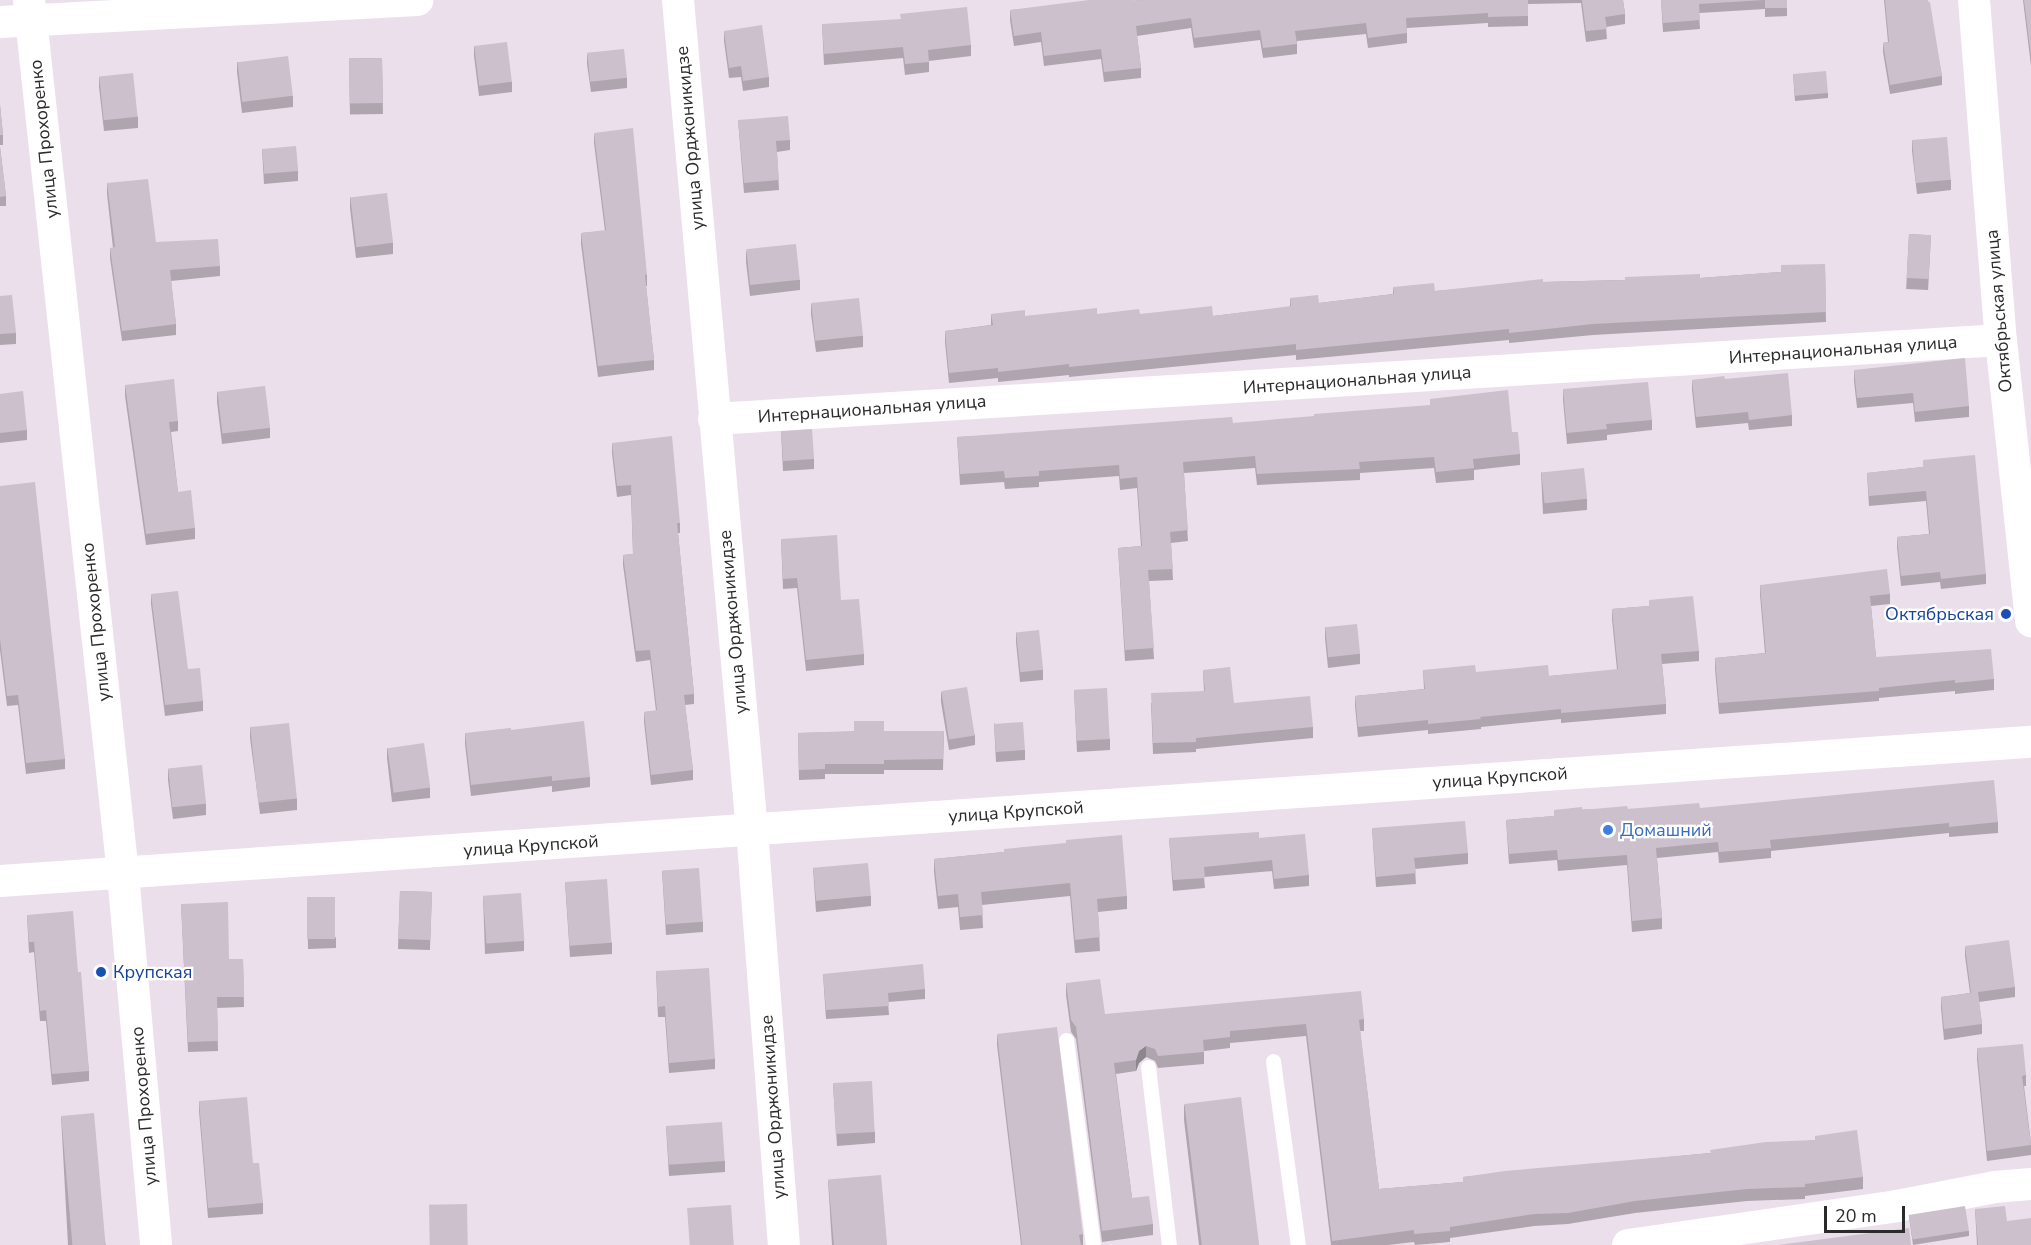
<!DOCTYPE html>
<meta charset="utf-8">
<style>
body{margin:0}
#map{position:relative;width:2031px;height:1245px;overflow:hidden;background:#ebdfec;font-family:"Nunito Sans",sans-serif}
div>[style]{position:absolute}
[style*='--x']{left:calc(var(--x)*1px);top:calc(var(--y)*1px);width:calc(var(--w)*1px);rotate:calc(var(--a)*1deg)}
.service>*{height:15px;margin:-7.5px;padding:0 7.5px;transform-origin:7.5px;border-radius:7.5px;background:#fff}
.minor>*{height:32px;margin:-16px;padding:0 16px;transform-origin:16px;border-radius:16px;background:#fff}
.wall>*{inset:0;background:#afa5af;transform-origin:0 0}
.shaded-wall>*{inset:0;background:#8e868f}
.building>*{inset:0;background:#cbc0cc;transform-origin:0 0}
.dots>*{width:16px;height:16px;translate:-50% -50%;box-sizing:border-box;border:3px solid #fff;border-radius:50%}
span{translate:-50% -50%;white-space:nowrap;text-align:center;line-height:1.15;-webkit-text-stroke:4.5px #fff;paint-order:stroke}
.street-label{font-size:18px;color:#2b2b2b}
.transit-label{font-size:18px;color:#164399}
.right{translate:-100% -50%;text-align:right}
.left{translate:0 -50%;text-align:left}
.shop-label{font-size:18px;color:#366cbe}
.scale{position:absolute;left:1824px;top:1206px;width:81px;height:27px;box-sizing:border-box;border:3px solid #2b2b2b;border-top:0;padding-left:8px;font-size:18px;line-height:21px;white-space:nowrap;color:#2b2b2b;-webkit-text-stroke:4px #fff;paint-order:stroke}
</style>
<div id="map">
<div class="service">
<div style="--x:1066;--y:1040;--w:207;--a:82.5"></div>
<div style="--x:1273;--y:1061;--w:186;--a:82.3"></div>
<div style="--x:1148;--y:1067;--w:179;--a:83.3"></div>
</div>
<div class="minor">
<div style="--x:29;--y:0;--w:879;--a:83.86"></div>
<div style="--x:123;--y:874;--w:372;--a:84.9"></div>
<div style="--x:678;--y:0;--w:833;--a:84.91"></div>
<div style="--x:752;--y:830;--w:416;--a:85.6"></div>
<div style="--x:1974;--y:0;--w:341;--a:85.5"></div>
<div style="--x:2001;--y:340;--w:283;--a:83.9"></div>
<div style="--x:0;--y:22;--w:418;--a:-3"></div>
<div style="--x:714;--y:419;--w:1289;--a:-3.51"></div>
<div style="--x:0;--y:881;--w:2036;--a:-3.92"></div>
<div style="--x:1628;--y:1245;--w:272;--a:-8.2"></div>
<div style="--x:1897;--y:1206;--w:100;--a:-11"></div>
<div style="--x:1995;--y:1187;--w:36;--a:-5"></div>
</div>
<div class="wall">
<div style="clip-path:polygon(1142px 0,1623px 0,1625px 14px,1625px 24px,1606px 27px,1607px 39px,1586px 42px,1581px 3px,1528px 4px,1528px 26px,1488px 27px,1488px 23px,1407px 28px,1407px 43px,1368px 48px,1366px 34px,1297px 41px,1297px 54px,1263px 58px,1260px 40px,1194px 48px,1191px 28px,1137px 36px,1141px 68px,1141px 78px,1104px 82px,1101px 59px,1044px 66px,1041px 42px,1014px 46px,1010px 20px,1010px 10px)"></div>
<div style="clip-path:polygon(1661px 0,1787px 0,1787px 16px,1765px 17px,1765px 9px,1699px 13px,1700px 29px,1663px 32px)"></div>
<div style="clip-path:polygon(1884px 0,1928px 0,1942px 76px,1942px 85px,1890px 94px,1883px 52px,1883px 43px,1888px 42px)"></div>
<div style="clip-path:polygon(2023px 0,2031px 0,2031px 66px)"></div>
<div style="clip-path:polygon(822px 24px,971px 45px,971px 56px,929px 61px,929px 72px,905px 75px,903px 58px,824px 65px)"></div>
<div style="clip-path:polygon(724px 31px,769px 77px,769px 87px,743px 91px,741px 77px,729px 78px,724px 41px)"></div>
<div style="clip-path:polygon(474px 46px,512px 82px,512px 92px,479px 96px,474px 56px)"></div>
<div style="clip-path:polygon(587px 54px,627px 78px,627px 88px,591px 92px,587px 64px)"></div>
<div style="left:382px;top:58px;width:56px;height:33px;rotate:89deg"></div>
<div style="clip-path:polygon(237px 62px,293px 96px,293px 107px,242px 113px,237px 72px)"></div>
<div style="clip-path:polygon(1793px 74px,1828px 93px,1828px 98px,1795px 101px)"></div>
<div style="clip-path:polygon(99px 77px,138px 117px,138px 128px,104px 131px,99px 87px)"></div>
<div style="clip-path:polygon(0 105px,3px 135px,3px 145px,0 145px)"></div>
<div style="clip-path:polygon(738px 120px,790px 140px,790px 150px,777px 152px,779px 190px,744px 193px)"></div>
<div style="clip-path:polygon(594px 133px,647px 275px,647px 286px,646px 286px,654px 360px,654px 370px,598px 377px,581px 244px,581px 233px,605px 231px,594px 143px)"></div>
<div style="clip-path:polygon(1912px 140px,1951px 180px,1951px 190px,1917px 194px,1912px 151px)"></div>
<div style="clip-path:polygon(0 147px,6px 196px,6px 206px,0 206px)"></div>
<div style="clip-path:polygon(262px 149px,298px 171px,298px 181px,264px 184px)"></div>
<div style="clip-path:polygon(107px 183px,156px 242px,220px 266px,220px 276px,171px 281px,176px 324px,176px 335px,122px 341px,110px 258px,110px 248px,113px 248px,107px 194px)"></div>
<div style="clip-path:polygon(350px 197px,393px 243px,393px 254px,356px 258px,350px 208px)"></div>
<div style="left:1909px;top:234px;width:22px;height:55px;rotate:3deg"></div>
<div style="clip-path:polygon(746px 251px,800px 280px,800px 290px,750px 296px,746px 262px)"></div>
<div style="clip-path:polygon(1825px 264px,1826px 322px,1593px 335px,1509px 343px,1509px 340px,1296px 360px,1296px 355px,1069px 377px,1069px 375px,998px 382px,998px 378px,949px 383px,945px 342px,945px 331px,991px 325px,991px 314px,1025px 316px,1097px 314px,1213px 316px,1290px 307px,1290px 298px,1319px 303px,1393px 294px,1393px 287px,1435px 291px,1543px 282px,1700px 278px,1781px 272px)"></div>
<div style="clip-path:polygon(0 296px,16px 333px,16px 344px,0 345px)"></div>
<div style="clip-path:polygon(811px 304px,863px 336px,863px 347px,816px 352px,811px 314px)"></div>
<div style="clip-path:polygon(1854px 370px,1969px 406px,1969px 417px,1915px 422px,1913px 403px,1857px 408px,1854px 381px)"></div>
<div style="clip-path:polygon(1725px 379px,1792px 415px,1792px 426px,1749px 430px,1748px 423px,1696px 428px,1692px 390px,1692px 380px)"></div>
<div style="clip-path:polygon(125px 385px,178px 421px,178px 431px,171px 432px,178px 492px,195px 528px,195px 539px,146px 545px,125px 396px)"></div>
<div style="clip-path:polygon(1563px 389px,1652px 420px,1652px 430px,1607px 435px,1607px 440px,1567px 444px,1563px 400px)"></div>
<div style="clip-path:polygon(217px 392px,270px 428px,270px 438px,222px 444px,217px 402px)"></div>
<div style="clip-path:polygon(0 394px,27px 430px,27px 440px,0 443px)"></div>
<div style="clip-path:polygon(1233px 423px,1512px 432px,1520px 454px,1520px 465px,1474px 470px,1474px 480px,1436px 483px,1434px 468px,1360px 473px,1360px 480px,1257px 485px,1255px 468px,1184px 473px,1188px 541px,1171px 543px,1173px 580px,1149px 581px,1154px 659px,1125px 661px,1118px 548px,1141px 546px,1137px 488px,1120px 490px,1119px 476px,1039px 482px,1039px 487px,1005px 489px,1004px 482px,960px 485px,957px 437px)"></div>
<div style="clip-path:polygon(781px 431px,814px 459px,814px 469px,783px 471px)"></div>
<div style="clip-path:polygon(612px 443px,680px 523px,680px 533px,678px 533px,694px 694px,694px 704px,685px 705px,693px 770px,693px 780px,651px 785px,644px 722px,644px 712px,656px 711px,650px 660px,636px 662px,623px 565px,623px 555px,633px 554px,631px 495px,617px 497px,612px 453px)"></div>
<div style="clip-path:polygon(1923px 460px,1986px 574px,1986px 584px,1941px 589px,1940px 582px,1901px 586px,1897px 547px,1897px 537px,1929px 534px,1926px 501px,1869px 506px,1867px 473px,1923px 467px)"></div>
<div style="clip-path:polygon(1541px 472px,1587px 499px,1587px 510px,1543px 514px)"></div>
<div style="clip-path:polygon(0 486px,65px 759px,65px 769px,26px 774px,18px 705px,7px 706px,0 650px)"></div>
<div style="clip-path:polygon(781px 539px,841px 600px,864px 654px,864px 665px,806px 671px,797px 588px,783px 589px)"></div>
<div style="clip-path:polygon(1760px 585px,1890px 594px,1890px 604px,1871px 606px,1876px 657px,1994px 679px,1994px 690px,1955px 694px,1955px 691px,1879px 698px,1879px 701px,1719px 714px,1715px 669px,1715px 658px,1765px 653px,1760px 595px)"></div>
<div style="clip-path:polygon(151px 594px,203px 701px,203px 711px,165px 716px,151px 604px)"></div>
<div style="clip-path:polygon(1649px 600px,1699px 651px,1699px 661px,1662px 664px,1666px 704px,1666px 714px,1561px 723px,1561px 719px,1481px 727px,1481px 729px,1428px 734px,1428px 730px,1358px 737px,1355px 706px,1355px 696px,1424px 689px,1423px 670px,1549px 676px,1617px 670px,1612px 619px,1612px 609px,1649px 606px)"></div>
<div style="clip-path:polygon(1325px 627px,1360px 654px,1360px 664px,1328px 668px,1325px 638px)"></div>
<div style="clip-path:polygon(1016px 632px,1043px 670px,1043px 680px,1020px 682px,1016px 642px)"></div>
<div style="clip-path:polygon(1203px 670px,1234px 703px,1313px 727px,1313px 738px,1196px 749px,1196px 752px,1153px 754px,1151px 703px,1204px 691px)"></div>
<div style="clip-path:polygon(1074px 690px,1110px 739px,1110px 750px,1077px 752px)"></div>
<div style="clip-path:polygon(941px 692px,975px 735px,975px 745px,949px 750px,941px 702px)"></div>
<div style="clip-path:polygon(994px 723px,1025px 750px,1025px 760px,996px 762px)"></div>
<div style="clip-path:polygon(250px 727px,297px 799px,297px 810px,260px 814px,250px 738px)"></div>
<div style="clip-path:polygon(884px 731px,944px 731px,943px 770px,884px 770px,884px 774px,825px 774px,825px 779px,799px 780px,798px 733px)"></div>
<div style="clip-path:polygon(465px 733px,590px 777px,590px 787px,552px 792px,552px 786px,471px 796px,465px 744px)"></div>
<div style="clip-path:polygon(387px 748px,430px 788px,430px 798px,392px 802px,387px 758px)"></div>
<div style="clip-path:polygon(168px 769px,206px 804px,206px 815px,173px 819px,168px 780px)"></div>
<div style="clip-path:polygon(1700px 808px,1998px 822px,1998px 833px,1949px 837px,1949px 833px,1771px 851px,1771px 858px,1719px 863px,1718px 852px,1657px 858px,1662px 918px,1662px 929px,1632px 932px,1627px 865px,1558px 871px,1557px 860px,1509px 864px,1506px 820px,1554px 816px,1554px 810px)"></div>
<div style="clip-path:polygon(1372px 828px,1468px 853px,1468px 864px,1415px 869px,1416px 884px,1376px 887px)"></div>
<div style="clip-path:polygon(1169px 838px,1259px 838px,1309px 875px,1309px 886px,1274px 889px,1272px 871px,1204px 877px,1205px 888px,1173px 891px)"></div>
<div style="clip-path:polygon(1004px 852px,1127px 896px,1127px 909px,1098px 912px,1100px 951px,1075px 953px,1070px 896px,982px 905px,983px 928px,960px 930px,958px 907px,938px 909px,934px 872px,934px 859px)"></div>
<div style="clip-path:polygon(813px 868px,871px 896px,871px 906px,816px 912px)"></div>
<div style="clip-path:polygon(662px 871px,703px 922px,703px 932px,666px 935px)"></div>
<div style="clip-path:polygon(565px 882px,612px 943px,612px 954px,570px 957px)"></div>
<div style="left:400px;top:891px;width:32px;height:58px;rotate:2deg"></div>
<div style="clip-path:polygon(483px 896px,524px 941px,524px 951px,485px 954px)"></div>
<div style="clip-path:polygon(307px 897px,336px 938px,336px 948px,308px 949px)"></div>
<div style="clip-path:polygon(181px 904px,229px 959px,243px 959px,244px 1007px,217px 1008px,218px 1051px,188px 1052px)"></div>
<div style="clip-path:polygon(27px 915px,78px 972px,89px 1071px,89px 1081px,52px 1085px,46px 1021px,40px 1021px,34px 952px,29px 953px)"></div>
<div style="clip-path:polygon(1965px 946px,2015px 987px,2015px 997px,1979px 1002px,1982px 1024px,1982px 1034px,1944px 1040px,1941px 1008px,1941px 997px,1970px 993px,1965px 956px)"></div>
<div style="clip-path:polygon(656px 971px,715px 1059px,715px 1069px,669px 1073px,665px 1017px,658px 1017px)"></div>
<div style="clip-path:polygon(823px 974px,925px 989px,925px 999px,888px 1002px,889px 1015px,826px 1019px)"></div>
<div style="clip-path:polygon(1066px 983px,1105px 1014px,1364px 1019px,1364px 1031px,1360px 1031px,1379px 1189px,1463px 1182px,1463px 1177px,1710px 1153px,1815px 1140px,1815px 1136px,1863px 1177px,1863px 1189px,1805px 1196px,1805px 1199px,1747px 1201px,1635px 1213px,1568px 1224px,1534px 1226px,1450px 1238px,1450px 1242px,1415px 1245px,1414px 1242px,1388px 1245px,1331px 1245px,1306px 1036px,1230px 1043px,1230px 1048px,1204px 1051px,1204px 1064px,1158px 1068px,1155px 1061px,1146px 1057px,1139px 1063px,1136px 1071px,1116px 1074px,1132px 1198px,1153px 1224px,1153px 1235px,1102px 1242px,1076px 1039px,1071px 1032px,1066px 995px)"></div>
<div style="clip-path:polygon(997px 1034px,1083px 1234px,1083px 1245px,1021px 1245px,997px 1045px)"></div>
<div style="clip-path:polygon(1977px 1048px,2026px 1075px,2026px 1086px,2024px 1086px,2031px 1143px,2031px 1155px,1987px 1161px,1977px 1059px)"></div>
<div style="clip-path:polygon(833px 1084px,875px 1132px,875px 1143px,837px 1146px)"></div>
<div style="clip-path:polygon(199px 1101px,253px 1163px,263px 1203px,263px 1214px,208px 1218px,199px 1111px)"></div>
<div style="clip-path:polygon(1184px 1104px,1258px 1245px,1199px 1245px,1184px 1120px)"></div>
<div style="clip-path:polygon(61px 1116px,106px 1245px,68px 1245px)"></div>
<div style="clip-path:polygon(666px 1126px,725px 1161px,725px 1172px,669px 1176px)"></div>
<div style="clip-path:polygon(828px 1180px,887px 1245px,832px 1245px)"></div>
<div style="clip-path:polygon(1975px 1209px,2007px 1221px,2031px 1245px,1977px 1245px)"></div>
<div style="clip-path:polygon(1909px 1217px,1969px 1231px,1969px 1236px,1913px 1245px)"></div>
</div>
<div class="shaded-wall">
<div style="clip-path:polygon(1146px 1046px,1146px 1057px,1139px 1063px,1136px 1071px,1136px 1060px,1139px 1051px)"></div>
</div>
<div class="building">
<div style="clip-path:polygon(1089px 0,1133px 0,1133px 1px,1142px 0,1528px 0,1528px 16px,1488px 17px,1488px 13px,1406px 18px,1407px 33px,1368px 38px,1366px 23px,1295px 31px,1297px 44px,1263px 48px,1260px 30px,1194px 38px,1191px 18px,1136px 26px,1141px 68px,1104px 72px,1101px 49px,1044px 56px,1041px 32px,1014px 36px,1010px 10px)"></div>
<div style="clip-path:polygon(1582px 0,1623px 0,1625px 14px,1605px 17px,1607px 29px,1586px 31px)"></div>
<div style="clip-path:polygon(1661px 0,1764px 0,1699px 4px,1700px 20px,1663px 23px)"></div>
<div style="left:1765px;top:0;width:22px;height:8px"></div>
<div style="clip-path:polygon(1885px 0,1928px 0,1928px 2px,1930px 2px,1942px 76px,1890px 85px,1883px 43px,1889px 42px)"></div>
<div style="clip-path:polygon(2024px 0,2031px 0,2031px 56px)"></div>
<div style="clip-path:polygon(967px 7px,971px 45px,928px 50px,929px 62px,905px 64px,903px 47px,824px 54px,822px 24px,901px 19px,900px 14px)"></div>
<div style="clip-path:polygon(762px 25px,769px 77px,743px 81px,741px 66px,729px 68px,724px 31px)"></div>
<div style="left:507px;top:42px;width:40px;height:33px;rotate:83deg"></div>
<div style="left:624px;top:49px;width:29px;height:37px;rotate:84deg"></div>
<div style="left:288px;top:56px;width:40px;height:51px;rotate:83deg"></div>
<div style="left:382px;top:58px;width:45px;height:33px;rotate:89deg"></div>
<div style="left:1826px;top:71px;width:22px;height:33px;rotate:85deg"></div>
<div style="left:133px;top:73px;width:44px;height:34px;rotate:84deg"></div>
<div style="clip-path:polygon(0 105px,3px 135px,0 135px)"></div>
<div style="clip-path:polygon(788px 116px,790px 140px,776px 141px,779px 180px,744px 183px,738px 120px)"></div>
<div style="clip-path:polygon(633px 128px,647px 275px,645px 275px,654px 360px,598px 366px,581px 233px,606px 230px,594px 133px)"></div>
<div style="left:1947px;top:137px;width:43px;height:35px;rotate:85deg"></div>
<div style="left:296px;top:146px;width:25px;height:34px;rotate:85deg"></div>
<div style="clip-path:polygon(0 147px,6px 196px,0 197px)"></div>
<div style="clip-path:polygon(148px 179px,156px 242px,218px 239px,220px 266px,170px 270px,176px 324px,122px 331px,110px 248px,115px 247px,107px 183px)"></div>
<div style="left:387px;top:193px;width:50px;height:37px;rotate:83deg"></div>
<div style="left:1909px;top:234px;width:22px;height:44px;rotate:3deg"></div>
<div style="left:796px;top:244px;width:36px;height:50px;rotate:84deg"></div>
<div style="clip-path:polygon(1825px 264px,1826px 312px,1593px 324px,1509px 333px,1509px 329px,1296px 350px,1296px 344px,1069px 367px,1069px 364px,998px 372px,998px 368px,949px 373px,945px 331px,993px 325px,991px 314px,1025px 310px,1025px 316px,1097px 308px,1097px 314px,1139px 309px,1140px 314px,1212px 306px,1213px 316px,1291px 306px,1290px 298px,1318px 295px,1319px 303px,1394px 294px,1393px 287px,1434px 283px,1435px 291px,1543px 279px,1543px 282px,1625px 280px,1625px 277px,1700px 274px,1700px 278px,1781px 272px,1781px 265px)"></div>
<div style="clip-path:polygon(12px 295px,16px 333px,0 334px,0 296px)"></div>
<div style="left:859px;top:298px;width:38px;height:48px;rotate:84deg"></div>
<div style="clip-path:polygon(1965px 358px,1969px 406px,1915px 412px,1913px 393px,1857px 398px,1854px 370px)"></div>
<div style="clip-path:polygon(1788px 373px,1792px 415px,1749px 420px,1748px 412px,1696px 417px,1692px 380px,1724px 376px,1725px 379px)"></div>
<div style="clip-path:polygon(174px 379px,178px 421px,169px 422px,178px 492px,191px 490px,195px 528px,146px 534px,125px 385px)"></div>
<div style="clip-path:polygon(1648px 382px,1652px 420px,1606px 424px,1607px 429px,1567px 433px,1563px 389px)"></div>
<div style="left:265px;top:386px;width:42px;height:48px;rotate:83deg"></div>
<div style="clip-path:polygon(1508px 390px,1512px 432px,1518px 432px,1520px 454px,1473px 459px,1474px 468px,1436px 472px,1434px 457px,1359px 462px,1360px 469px,1257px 474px,1255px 456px,1183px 462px,1188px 530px,1170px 532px,1173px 569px,1148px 570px,1154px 648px,1125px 650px,1118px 548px,1142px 546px,1137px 477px,1120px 479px,1119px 465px,1039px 471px,1039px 476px,1005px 478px,1004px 471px,960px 474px,957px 437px,1232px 417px,1233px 423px,1314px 416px,1314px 414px,1430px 405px,1430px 399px)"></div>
<div style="clip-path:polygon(23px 391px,27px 430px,0 433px,0 394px)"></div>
<div style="left:812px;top:429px;width:30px;height:31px;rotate:86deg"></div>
<div style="clip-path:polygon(672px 436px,680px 523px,677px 523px,694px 694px,684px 695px,693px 770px,651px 775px,644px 712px,657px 710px,650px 650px,636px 651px,623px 555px,633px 554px,631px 485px,617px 486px,612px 443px)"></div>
<div style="clip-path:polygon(1975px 455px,1986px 574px,1941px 579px,1940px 572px,1901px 576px,1897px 537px,1930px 534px,1926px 491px,1869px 496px,1867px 473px,1923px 467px,1923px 460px)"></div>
<div style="left:1584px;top:468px;width:31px;height:43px;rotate:84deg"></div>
<div style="clip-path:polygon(35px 482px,65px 759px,26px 763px,18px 695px,7px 696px,0 639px,0 486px)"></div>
<div style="clip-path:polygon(837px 535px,841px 600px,859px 599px,864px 654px,806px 660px,797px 578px,783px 579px,781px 539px)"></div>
<div style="clip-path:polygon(1887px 569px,1890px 594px,1870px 596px,1876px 657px,1991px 649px,1994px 679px,1955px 683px,1955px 680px,1879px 688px,1879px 691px,1719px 703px,1715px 658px,1766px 653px,1760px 585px)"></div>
<div style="clip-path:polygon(178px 591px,188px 669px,200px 668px,203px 701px,165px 705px,151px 594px)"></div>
<div style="clip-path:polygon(1693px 596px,1699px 651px,1661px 654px,1666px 704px,1561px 713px,1561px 709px,1480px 717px,1481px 719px,1428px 724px,1428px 720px,1358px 727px,1355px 696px,1425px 689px,1423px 670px,1475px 665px,1476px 672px,1548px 665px,1549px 676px,1618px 669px,1612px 609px,1649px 606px,1649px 600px)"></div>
<div style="left:1357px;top:624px;width:30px;height:32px;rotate:84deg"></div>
<div style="left:1039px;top:630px;width:40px;height:23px;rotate:84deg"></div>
<div style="clip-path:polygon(1230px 667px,1234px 703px,1310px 696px,1313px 727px,1196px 738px,1196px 742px,1153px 743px,1151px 693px,1205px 691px,1203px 670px)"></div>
<div style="left:967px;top:687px;width:49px;height:26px;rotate:81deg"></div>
<div style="left:1107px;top:688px;width:51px;height:33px;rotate:87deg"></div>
<div style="clip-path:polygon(584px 721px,590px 777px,552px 781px,552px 776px,471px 785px,465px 733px,511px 728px,511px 730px)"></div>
<div style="clip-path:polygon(854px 721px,884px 721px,884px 731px,944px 731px,943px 759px,884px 760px,884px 764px,825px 764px,825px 769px,799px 770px,798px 733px,854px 731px)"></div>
<div style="left:1023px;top:722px;width:28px;height:29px;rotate:86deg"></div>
<div style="left:289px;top:723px;width:76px;height:39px;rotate:84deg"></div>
<div style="left:424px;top:743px;width:45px;height:37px;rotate:82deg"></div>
<div style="left:202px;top:765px;width:39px;height:34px;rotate:84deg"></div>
<div style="clip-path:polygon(1994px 780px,1998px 822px,1949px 827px,1949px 823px,1770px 840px,1771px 848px,1719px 852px,1718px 842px,1656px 848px,1662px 918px,1632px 921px,1627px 855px,1558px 860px,1557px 850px,1509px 854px,1506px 820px,1554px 816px,1554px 810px,1582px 807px,1582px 810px,1627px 806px,1628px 809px,1699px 803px,1700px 808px)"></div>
<div style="clip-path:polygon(1465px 821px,1468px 853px,1414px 858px,1416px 873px,1376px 877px,1372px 828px)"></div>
<div style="clip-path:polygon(1259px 832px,1259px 838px,1305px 834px,1309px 875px,1274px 879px,1272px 860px,1204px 867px,1205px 878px,1173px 880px,1169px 838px)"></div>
<div style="clip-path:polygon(1122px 835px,1127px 896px,1097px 899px,1100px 937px,1075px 940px,1070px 883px,981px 892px,983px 915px,960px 917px,958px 894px,938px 896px,934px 859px,1004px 852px,1004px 849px,1066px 843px,1066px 840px)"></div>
<div style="left:868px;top:863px;width:33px;height:55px;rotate:85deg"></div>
<div style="left:699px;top:868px;width:54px;height:37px;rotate:86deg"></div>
<div style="left:607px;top:879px;width:64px;height:42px;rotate:86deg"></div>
<div style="left:400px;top:891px;width:32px;height:48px;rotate:2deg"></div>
<div style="left:521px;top:893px;width:48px;height:38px;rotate:86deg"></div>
<div style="left:307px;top:897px;width:28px;height:42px"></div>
<div style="clip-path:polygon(228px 902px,229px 959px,243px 959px,244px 997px,217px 997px,218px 1041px,188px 1042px,181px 904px)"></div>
<div style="clip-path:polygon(73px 911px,78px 972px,81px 972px,89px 1071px,52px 1074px,46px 1010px,40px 1011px,34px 942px,29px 942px,27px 915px)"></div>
<div style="clip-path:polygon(2009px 940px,2015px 987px,1978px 992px,1982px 1024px,1944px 1029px,1941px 997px,1971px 993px,1965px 946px)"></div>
<div style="clip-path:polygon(923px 964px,925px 989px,888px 993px,889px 1006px,826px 1010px,823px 974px)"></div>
<div style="clip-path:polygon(709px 968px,715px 1059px,669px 1063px,665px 1006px,658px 1007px,656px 971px)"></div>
<div style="clip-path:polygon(1100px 979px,1105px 1014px,1361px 991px,1364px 1019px,1359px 1020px,1379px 1189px,1463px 1182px,1463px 1177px,1505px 1171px,1711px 1153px,1710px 1150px,1766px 1142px,1815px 1140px,1815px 1136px,1857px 1130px,1863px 1177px,1805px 1184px,1805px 1187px,1747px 1189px,1635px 1201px,1568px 1213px,1534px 1214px,1450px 1227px,1450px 1231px,1414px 1234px,1414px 1230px,1332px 1241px,1306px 1024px,1230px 1031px,1230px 1037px,1203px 1040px,1204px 1052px,1158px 1056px,1155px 1049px,1146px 1046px,1139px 1051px,1136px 1060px,1114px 1063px,1132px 1198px,1149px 1196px,1153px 1224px,1102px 1231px,1076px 1027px,1071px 1020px,1066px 983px)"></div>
<div style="clip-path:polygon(1057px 1027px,1083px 1234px,1079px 1235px,1081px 1245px,1022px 1245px,997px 1034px)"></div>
<div style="clip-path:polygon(2023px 1044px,2026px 1075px,2022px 1076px,2031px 1145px,1987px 1151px,1977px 1048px)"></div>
<div style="left:872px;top:1081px;width:51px;height:39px;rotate:87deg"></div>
<div style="clip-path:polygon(247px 1097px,253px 1163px,259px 1163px,263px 1203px,208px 1208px,199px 1101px)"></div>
<div style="left:1241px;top:1097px;width:149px;height:57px;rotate:83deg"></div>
<div style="left:94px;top:1113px;width:133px;height:33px;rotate:85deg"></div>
<div style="left:722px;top:1122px;width:39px;height:56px;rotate:86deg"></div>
<div style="left:881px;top:1175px;width:70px;height:53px;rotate:85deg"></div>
<div style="left:467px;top:1204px;width:41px;height:38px;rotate:89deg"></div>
<div style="left:731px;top:1205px;width:40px;height:44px;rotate:86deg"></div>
<div style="left:1965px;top:1206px;width:25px;height:57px;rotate:81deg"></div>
<div style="clip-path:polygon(2005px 1206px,2007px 1221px,2031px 1218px,2031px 1245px,1978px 1245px,1975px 1209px)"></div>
<div style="clip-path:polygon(1909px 1228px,1911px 1245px,1778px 1245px)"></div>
</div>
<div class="dots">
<div style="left:2006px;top:614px;background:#1a4fb4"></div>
<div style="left:1608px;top:830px;background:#3f7fe0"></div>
<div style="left:101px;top:972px;background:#1a4fb4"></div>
</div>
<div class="street-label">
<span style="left:690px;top:138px;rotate:-95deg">улица Орджоникидзе</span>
<span style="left:44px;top:139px;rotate:-96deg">улица Прохоренко</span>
<span style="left:1999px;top:311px;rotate:-95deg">Октябрьская улица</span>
<span style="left:1843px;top:350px;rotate:-4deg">Интернациональная улица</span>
<span style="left:1357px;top:380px;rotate:-4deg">Интернациональная улица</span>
<span style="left:872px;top:409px;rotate:-4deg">Интернациональная улица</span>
<span style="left:96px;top:622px;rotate:-96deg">улица Прохоренко</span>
<span style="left:733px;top:622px;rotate:-95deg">улица Орджоникидзе</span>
<span style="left:1500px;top:778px;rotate:-4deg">улица Крупской</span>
<span style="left:1016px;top:812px;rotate:-4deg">улица Крупской</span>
<span style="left:531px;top:846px;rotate:-4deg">улица Крупской</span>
<span style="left:144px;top:1106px;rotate:-95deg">улица Прохоренко</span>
<span style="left:773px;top:1107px;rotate:-94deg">улица Орджоникидзе</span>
</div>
<div class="transit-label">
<span class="right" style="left:1994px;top:614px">Октябрьская</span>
<span class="left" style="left:113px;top:972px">Крупская</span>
</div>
<div class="shop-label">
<span class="left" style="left:1620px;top:830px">Домашний</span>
</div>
<div class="scale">20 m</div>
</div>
